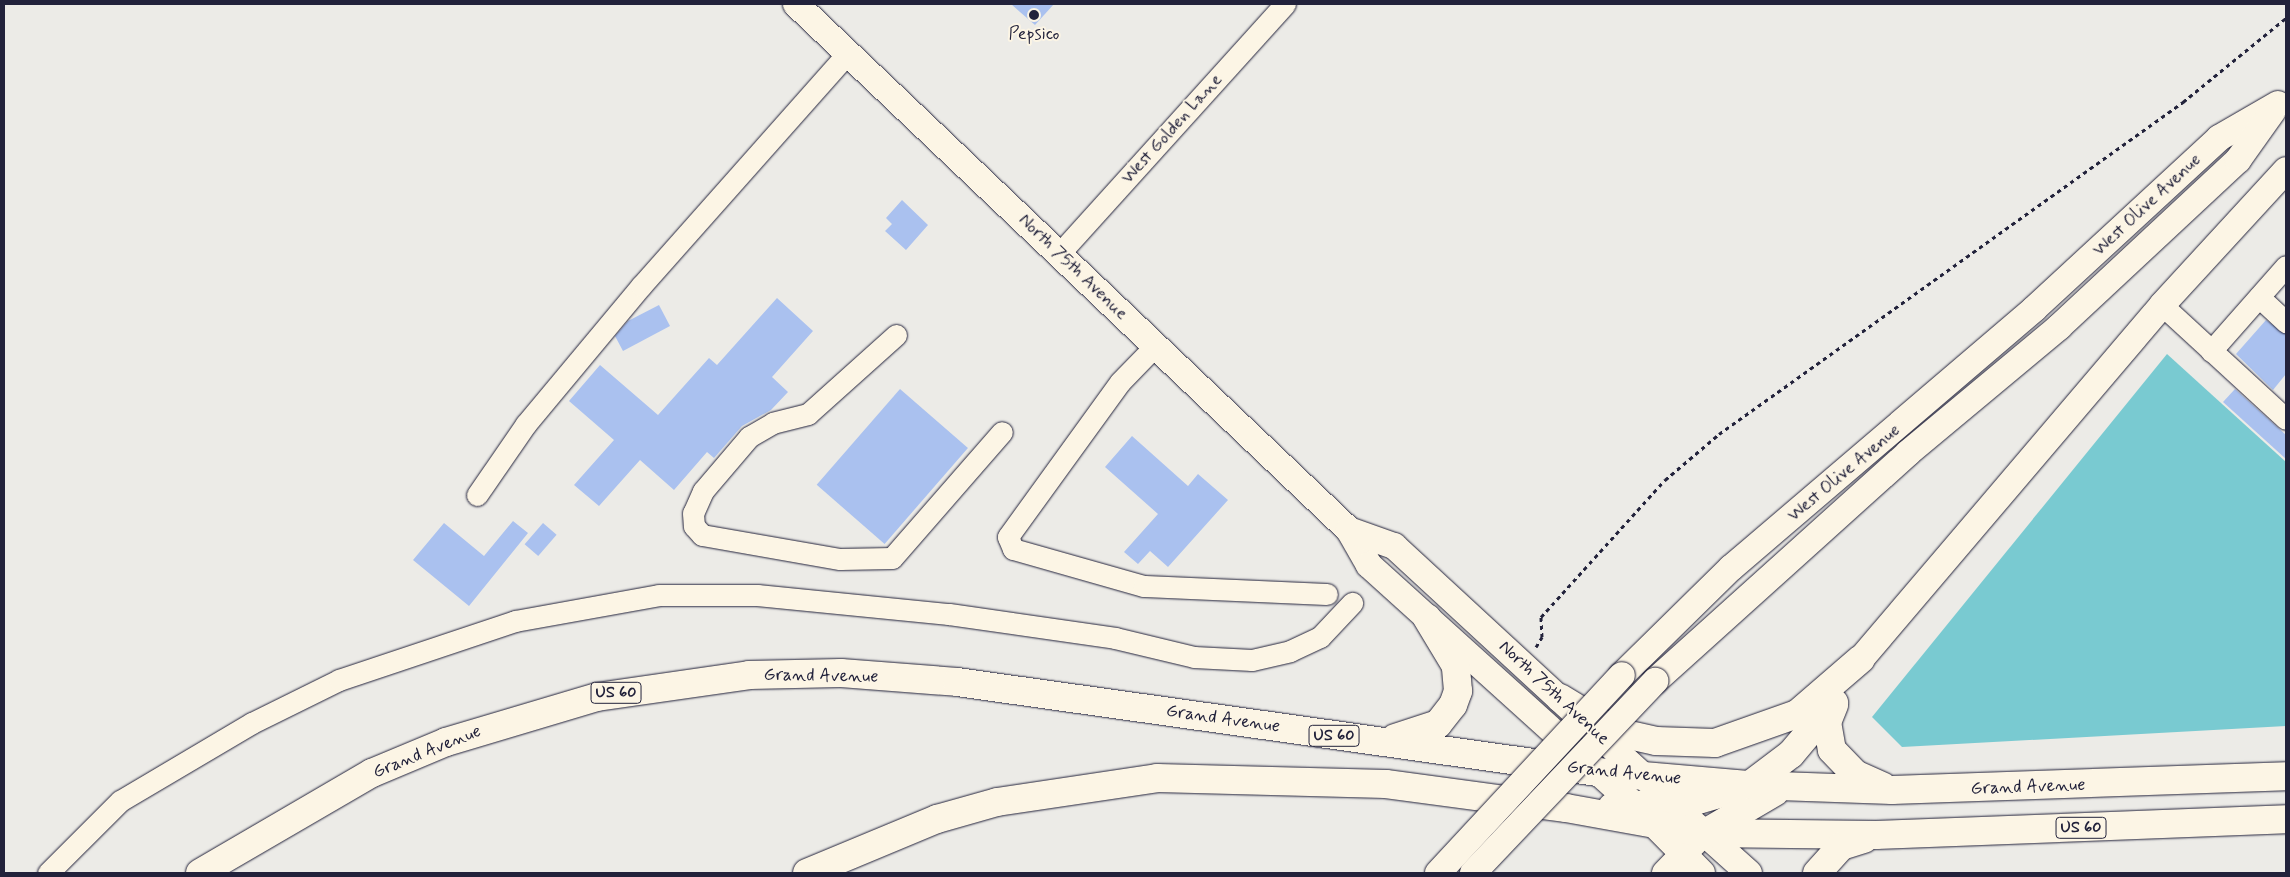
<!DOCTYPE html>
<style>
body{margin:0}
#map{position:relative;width:2290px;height:877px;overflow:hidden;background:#ecebe7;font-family:Mynerve,sans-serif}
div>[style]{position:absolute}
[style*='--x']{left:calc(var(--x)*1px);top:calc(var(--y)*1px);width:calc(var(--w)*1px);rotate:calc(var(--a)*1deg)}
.water>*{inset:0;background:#79cad1}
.building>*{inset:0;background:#aac1ef;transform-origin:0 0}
.path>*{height:3px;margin-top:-1.5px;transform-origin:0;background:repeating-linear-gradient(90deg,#22223b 0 4px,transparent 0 8px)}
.roads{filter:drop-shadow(0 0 1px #22223b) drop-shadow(0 0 1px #22223b)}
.minor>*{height:21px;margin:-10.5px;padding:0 10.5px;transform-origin:10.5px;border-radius:10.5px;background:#fcf5e5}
.major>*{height:26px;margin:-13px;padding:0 13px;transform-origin:13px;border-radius:13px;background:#fcf5e5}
.highway>*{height:28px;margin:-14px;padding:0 14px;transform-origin:14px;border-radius:14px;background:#fcf5e5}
.bridges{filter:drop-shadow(0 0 1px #22223b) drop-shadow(0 0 1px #22223b)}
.major-bridge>*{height:26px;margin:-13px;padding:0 13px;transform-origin:13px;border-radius:13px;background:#fcf5e5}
.dots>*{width:14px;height:14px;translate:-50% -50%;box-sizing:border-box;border:2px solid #fcf5e5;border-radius:50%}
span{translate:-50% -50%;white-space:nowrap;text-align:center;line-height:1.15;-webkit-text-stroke:4px #fcf5e5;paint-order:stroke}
.shield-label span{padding:1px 4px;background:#fcf5e5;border:1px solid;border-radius:4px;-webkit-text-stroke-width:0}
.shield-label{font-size:16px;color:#22223b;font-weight:700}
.poi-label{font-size:18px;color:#22223b}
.street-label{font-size:18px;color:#22223b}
.frame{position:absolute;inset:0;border:5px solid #22223b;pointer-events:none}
</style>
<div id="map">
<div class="water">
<div style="clip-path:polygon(2167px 354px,2286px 462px,2286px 726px,1902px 747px,1872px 717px)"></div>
</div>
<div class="building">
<div style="clip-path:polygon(1011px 4px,1054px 4px,1035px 25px)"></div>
<div style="clip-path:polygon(902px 200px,928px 225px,906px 250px,885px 231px,892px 224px,886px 218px)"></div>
<div style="clip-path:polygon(777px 298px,813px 331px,772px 377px,788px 392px,771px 410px,742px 426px,714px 458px,707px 452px,674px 490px,640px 460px,599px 506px,574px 485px,614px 440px,569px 401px,600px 365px,658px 415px,709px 358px,717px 365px)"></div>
<div style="clip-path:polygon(659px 305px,670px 326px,623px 351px,615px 336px,628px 321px)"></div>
<div style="clip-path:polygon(2266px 320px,2286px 334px,2286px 374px,2273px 390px,2236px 354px)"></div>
<div style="left:900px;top:389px;width:90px;height:127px;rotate:41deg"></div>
<div style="clip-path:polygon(2235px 389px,2286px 435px,2286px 459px,2223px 402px)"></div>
<div style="clip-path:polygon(1132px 436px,1188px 486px,1198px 474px,1228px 500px,1168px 567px,1150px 551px,1138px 564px,1124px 552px,1158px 514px,1105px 467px)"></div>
<div style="clip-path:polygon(513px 521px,528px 533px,469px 606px,413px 560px,444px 523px,484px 556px)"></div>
<div style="left:543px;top:523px;width:18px;height:28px;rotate:41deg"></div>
</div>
<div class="path">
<div style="--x:1536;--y:647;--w:12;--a:-59"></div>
<div style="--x:1542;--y:637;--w:20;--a:-93"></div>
<div style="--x:1541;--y:617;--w:185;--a:-47.9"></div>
<div style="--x:1665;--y:480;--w:71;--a:-40.4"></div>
<div style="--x:1719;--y:434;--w:571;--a:-35.58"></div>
<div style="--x:2183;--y:102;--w:133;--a:-39.2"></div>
</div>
<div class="roads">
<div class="minor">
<div style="--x:1059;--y:254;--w:337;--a:-47.9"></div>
<div style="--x:2259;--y:297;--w:37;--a:43"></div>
<div style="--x:2162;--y:305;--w:168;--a:42.6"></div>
<div style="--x:896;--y:335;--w:118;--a:138.1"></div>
<div style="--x:808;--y:414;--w:36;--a:166"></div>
<div style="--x:773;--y:423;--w:28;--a:150"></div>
<div style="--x:749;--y:437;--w:71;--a:130.4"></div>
<div style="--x:703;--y:491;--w:24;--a:114"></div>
<div style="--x:693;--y:513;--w:13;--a:86"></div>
<div style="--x:694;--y:526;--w:12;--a:48"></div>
<div style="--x:702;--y:535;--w:140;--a:9.9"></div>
<div style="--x:840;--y:559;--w:52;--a:-1.1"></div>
<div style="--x:892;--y:558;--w:167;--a:-48.9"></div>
<div style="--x:1155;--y:346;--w:50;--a:134.2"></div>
<div style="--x:1120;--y:382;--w:191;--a:125.9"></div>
<div style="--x:1008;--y:537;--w:13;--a:67"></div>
<div style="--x:1013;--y:549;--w:136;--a:15.8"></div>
<div style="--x:1144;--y:586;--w:183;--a:2.5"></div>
<div style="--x:2211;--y:351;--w:113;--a:-48.6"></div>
<div style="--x:477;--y:495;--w:86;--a:-55.4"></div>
<div style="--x:526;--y:424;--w:180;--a:-50.2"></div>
<div style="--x:641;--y:286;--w:312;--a:-48.4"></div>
<div style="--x:48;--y:873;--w:102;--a:-45"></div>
<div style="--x:120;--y:801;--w:153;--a:-30.6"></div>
<div style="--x:252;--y:723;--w:97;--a:-26.3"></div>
<div style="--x:339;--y:680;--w:186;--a:-18.5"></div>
<div style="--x:515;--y:621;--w:146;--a:-10.2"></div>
<div style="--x:659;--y:595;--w:98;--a:0"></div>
<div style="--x:757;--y:595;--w:193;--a:5.7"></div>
<div style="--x:949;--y:614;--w:168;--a:8.2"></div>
<div style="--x:1115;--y:638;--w:81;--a:13.5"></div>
<div style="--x:1194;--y:657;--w:58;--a:3"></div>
<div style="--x:1252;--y:660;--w:39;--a:-13"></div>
<div style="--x:1290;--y:651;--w:33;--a:-25"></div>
<div style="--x:1320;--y:637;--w:47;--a:-46.7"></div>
</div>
<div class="major">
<div style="--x:796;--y:4;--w:763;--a:43.57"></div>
<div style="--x:1349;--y:530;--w:40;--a:60.3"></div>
<div style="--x:1369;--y:565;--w:360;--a:42.1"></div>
<div style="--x:1636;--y:806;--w:94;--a:45.4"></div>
<div style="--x:1349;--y:530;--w:48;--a:19.6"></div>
<div style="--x:1394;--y:546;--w:354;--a:42.7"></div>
<div style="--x:1861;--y:659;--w:465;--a:-49.6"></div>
<div style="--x:2162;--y:305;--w:183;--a:-47.4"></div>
<div style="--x:1622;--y:675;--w:153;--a:-44.5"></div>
<div style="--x:1731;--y:568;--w:399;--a:-40.5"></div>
<div style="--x:2034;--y:309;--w:252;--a:-42.7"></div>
<div style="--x:2219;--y:138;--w:68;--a:-30"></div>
<div style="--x:1655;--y:681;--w:341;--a:-42"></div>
<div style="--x:1908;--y:453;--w:197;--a:-39.8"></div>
<div style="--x:2059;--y:327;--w:245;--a:-43"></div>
<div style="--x:2238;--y:160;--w:60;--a:-54.5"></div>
<div style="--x:1693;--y:823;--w:75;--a:41.8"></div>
<div style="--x:1665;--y:873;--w:46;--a:-45.9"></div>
</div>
<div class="highway">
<div style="--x:1560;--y:698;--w:66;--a:31.3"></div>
<div style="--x:1616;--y:732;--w:41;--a:12.7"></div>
<div style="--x:1656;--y:741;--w:59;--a:1.9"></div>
<div style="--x:1715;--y:743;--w:87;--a:-19.5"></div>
<div style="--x:1797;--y:714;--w:84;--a:-40.7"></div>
<div style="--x:1834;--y:705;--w:18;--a:112"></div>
<div style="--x:1827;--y:722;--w:28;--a:80"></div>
<div style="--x:1832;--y:750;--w:33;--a:46"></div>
<div style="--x:1855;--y:774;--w:30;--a:24"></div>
<div style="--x:1395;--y:738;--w:45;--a:-18"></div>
<div style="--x:1438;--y:724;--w:24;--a:-52"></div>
<div style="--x:1453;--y:705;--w:15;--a:-70"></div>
<div style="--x:1458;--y:691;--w:25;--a:-95"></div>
<div style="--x:1456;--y:666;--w:56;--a:-121.1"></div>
<div style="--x:1612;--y:807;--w:86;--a:-4.7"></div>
<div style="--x:1698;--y:800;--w:54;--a:-16.1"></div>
<div style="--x:1750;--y:785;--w:51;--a:-37.1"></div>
<div style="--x:1791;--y:754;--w:67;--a:-49.9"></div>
<div style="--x:1705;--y:833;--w:81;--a:-30.4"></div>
<div style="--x:200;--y:873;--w:199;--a:-30.2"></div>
<div style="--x:372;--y:773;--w:80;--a:-22.7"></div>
<div style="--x:446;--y:742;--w:158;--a:-16.6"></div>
<div style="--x:597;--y:697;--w:154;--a:-8.2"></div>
<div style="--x:749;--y:675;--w:92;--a:-1.2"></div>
<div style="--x:841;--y:673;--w:116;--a:4.4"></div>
<div style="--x:957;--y:682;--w:646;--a:8"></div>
<div style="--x:1597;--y:772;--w:154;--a:4.9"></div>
<div style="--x:1750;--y:785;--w:142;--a:2"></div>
<div style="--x:1892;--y:790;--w:394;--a:-2"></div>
<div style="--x:807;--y:873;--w:141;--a:-22.6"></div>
<div style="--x:937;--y:819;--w:62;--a:-15.8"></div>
<div style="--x:997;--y:802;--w:162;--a:-8.5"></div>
<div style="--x:1157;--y:778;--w:229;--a:1.5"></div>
<div style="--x:1386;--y:784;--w:182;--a:7.6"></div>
<div style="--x:1566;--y:808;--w:141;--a:10.2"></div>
<div style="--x:1705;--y:833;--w:171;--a:0.7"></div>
<div style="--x:1876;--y:835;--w:410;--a:-2.2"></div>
<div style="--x:1817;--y:873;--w:36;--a:-48"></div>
<div style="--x:1841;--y:846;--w:24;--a:-17"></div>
</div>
</div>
<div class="bridges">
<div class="major-bridge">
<div style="--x:1438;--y:873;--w:270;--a:-47.1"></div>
<div style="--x:1473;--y:873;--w:265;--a:-46.5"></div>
</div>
</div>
<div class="dots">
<div style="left:1034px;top:15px;background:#22223b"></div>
</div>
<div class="shield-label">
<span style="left:616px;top:693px">US 60</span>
<span style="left:1334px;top:736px">US 60</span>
<span style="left:2081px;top:828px">US 60</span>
</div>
<div class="poi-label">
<span style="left:1034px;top:34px">Pepsico</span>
</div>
<div class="street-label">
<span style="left:1172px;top:129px;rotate:-48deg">West Golden Lane</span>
<span style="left:2147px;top:205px;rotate:-43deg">West Olive Avenue</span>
<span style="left:1073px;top:267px;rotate:44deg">North 75th Avenue</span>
<span style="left:1844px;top:473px;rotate:-40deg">West Olive Avenue</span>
<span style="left:821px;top:676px;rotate:1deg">Grand Avenue</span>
<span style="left:1554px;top:693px;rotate:43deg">North 75th Avenue</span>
<span style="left:1223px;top:719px;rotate:8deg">Grand Avenue</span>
<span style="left:427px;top:752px;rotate:-22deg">Grand Avenue</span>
<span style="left:1624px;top:773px;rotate:6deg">Grand Avenue</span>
<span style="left:2028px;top:787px;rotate:-2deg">Grand Avenue</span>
</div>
<div class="frame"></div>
</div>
